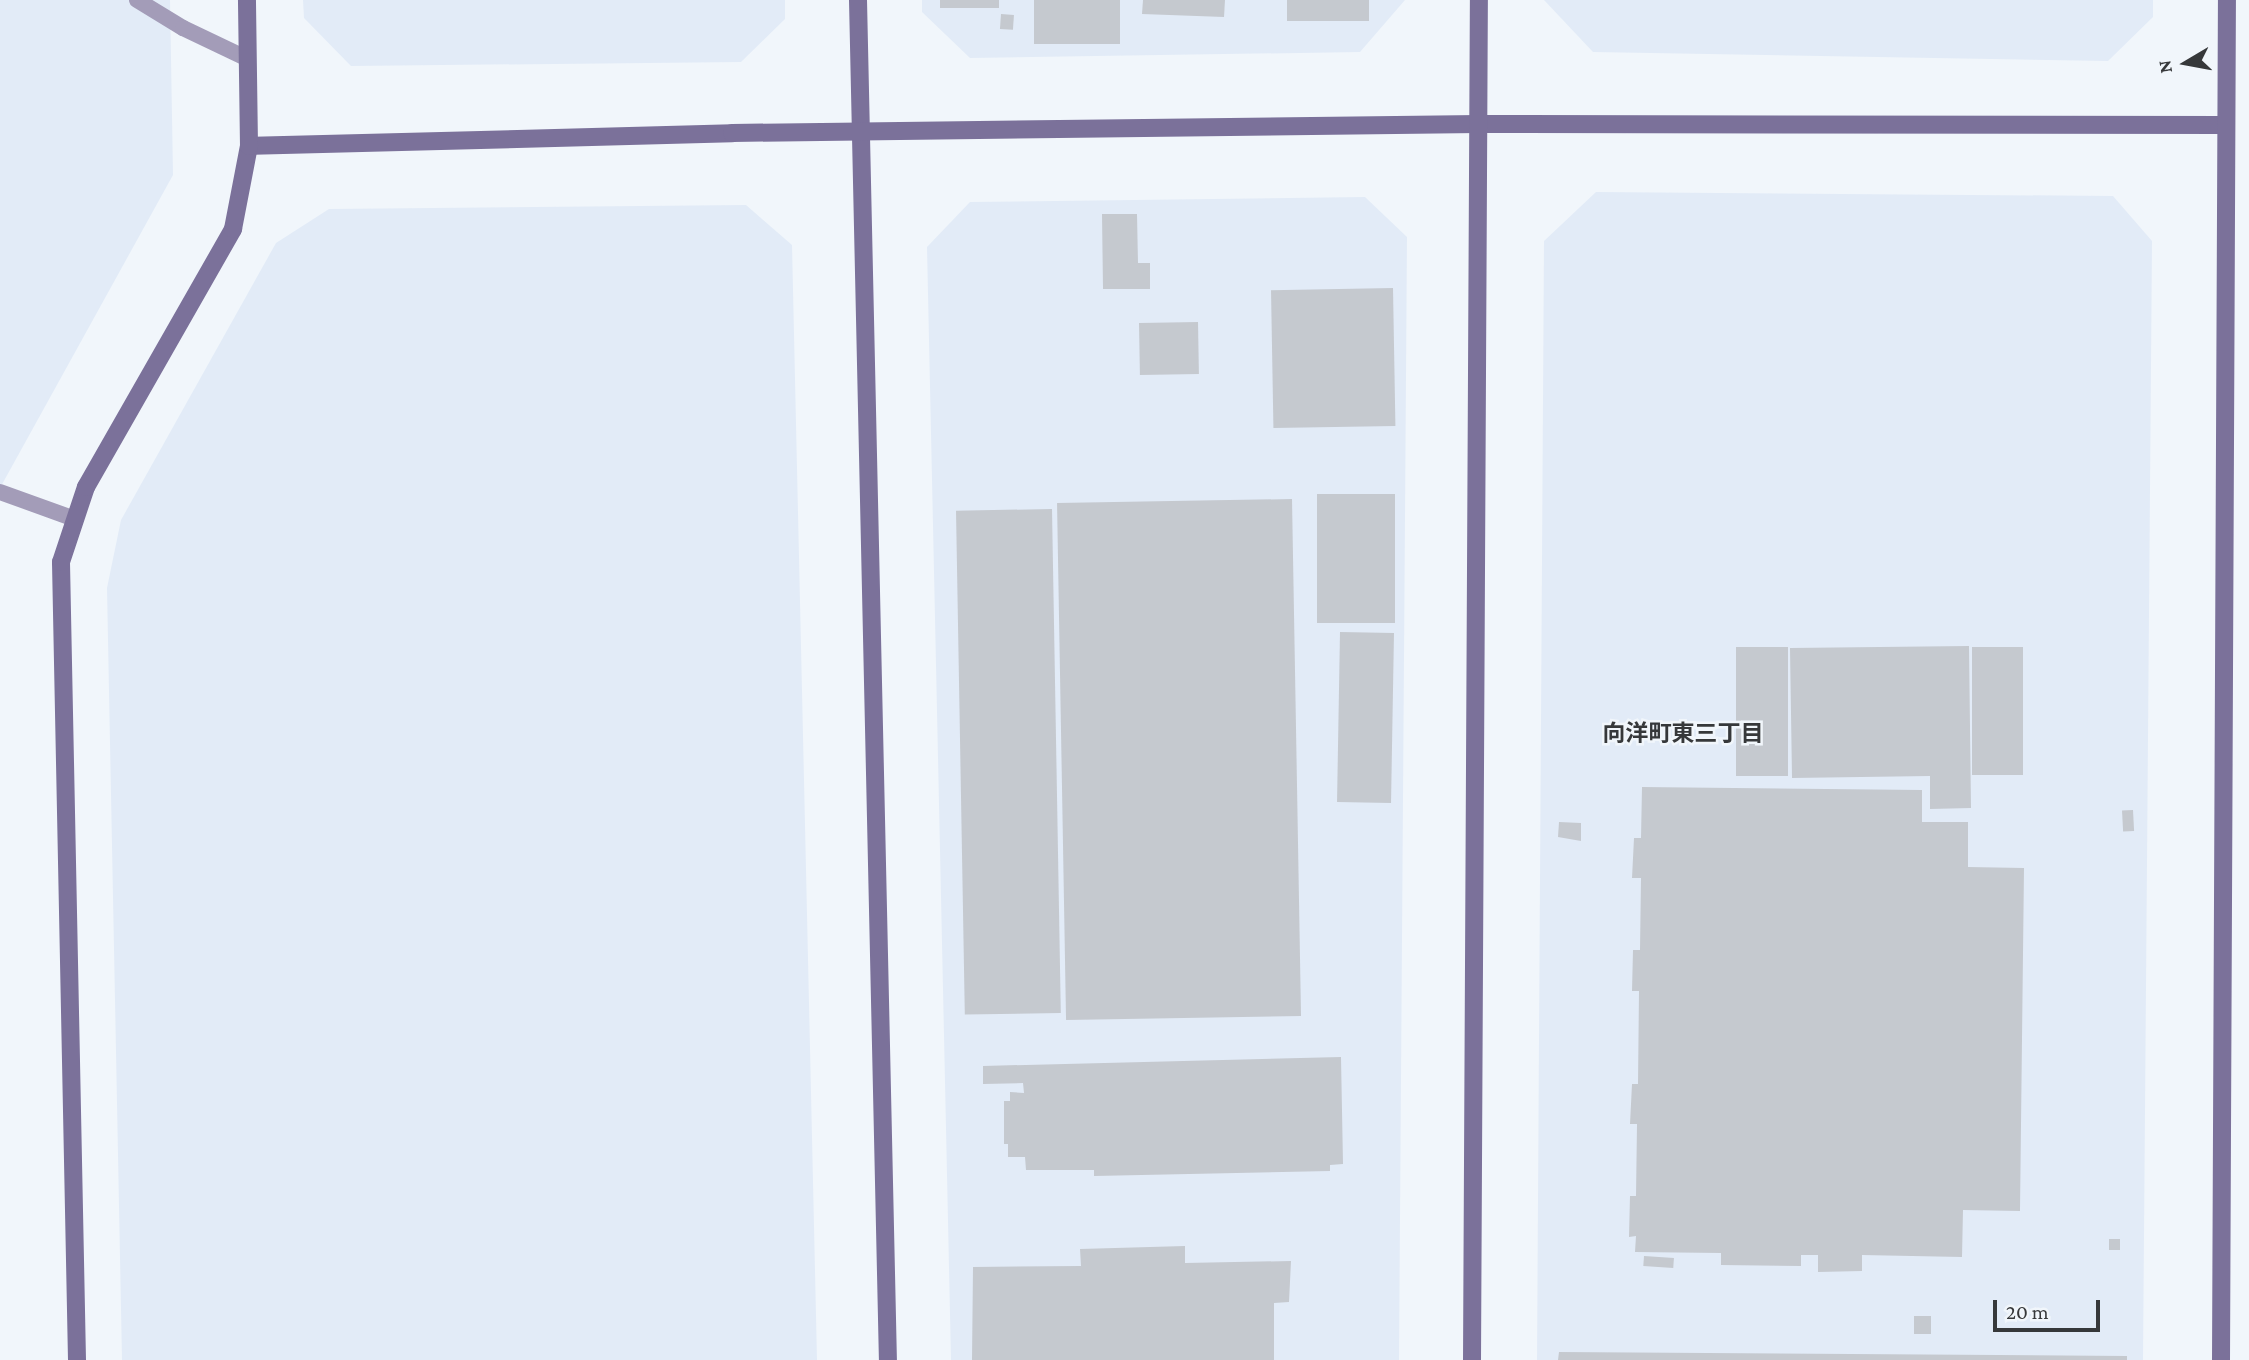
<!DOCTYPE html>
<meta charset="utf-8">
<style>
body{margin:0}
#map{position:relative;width:2249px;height:1360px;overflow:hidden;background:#f1f6fb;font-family:"Crimson Pro","Noto Sans JP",serif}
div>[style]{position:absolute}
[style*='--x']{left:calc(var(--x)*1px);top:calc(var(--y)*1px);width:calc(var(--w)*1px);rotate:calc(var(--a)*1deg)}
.built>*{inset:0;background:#e2ebf7}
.building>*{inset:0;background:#c5c9cf;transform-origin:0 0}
.lane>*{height:16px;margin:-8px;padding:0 8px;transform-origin:8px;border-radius:8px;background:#a39cb8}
.secondary>*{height:18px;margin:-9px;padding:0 9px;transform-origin:9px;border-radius:9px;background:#7b719a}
span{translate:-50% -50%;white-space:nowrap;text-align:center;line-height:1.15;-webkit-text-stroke:5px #f1f6fb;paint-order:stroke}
.neighbourhood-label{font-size:23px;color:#36383a;font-weight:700}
.north{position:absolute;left:2151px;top:28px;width:70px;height:70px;-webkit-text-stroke:5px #f1f6fb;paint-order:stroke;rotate:260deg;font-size:19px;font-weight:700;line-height:28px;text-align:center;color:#36383a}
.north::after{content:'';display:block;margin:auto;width:24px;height:32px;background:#36383a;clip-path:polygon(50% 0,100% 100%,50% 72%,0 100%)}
.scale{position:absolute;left:1993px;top:1300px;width:107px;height:32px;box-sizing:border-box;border:4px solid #36383a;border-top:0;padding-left:9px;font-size:21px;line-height:24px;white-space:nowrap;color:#36383a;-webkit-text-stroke:5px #f1f6fb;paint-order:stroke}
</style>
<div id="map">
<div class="built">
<div style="clip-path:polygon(0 0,170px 0,173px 175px,0 488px)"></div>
<div style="clip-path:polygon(303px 0,785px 0,785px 19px,741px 62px,351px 66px,304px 18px)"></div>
<div style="clip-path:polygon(922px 0,1405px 0,1360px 52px,970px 58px,922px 12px)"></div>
<div style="clip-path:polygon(1544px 0,2153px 0,2153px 17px,2108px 61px,1593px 52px)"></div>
<div style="clip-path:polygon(1596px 192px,2113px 196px,2152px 241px,2143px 1360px,1537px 1360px,1544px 241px)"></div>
<div style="clip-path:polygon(1365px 197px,1407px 237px,1399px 1360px,951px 1360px,927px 247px,970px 202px)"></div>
<div style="clip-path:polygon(746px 205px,792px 245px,817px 1360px,122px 1360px,107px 588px,121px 520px,276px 243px,329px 209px)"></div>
</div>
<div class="building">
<div style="left:940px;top:0;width:59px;height:8px"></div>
<div style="left:1034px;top:0;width:86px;height:44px"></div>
<div style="clip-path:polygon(1143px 0,1225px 0,1224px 17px,1142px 14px)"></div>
<div style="left:1287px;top:0;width:82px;height:21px"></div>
<div style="left:1001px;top:14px;width:13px;height:15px;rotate:4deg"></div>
<div style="clip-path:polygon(1102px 214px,1137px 214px,1138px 263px,1150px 263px,1150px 289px,1103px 289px)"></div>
<div style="left:1393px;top:288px;width:138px;height:122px;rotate:89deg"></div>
<div style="left:1198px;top:322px;width:52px;height:59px;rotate:89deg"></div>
<div style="left:1317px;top:494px;width:78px;height:129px"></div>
<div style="left:1292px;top:499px;width:517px;height:235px;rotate:89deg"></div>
<div style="left:1052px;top:509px;width:504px;height:96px;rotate:89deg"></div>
<div style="left:1340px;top:632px;width:54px;height:170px;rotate:1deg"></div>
<div style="clip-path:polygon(1969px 646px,1971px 808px,1930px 809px,1930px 776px,1792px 778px,1790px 648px)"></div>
<div style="left:1736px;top:647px;width:52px;height:129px"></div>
<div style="left:1972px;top:647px;width:51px;height:128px"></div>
<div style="clip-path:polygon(1642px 787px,1922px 790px,1922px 822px,1968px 822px,1968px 867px,2024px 868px,2020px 1211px,1963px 1210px,1962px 1257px,1862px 1255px,1862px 1271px,1818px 1272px,1818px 1255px,1801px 1255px,1801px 1266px,1721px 1265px,1721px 1253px,1635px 1252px,1636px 1236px,1629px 1237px,1630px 1196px,1636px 1196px,1637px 1124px,1630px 1124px,1632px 1084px,1638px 1084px,1639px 991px,1632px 991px,1633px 950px,1640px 950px,1641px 878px,1632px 878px,1634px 838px,1641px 838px)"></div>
<div style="left:2133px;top:810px;width:21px;height:11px;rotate:87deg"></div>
<div style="clip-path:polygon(1559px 822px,1581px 823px,1581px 841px,1558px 837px)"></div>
<div style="clip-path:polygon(1341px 1057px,1343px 1164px,1330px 1165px,1330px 1171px,1094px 1176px,1094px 1170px,1026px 1170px,1025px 1157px,1008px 1157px,1008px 1144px,1004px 1144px,1004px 1101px,1010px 1101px,1010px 1092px,1024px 1093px,1023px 1083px,983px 1084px,983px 1066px)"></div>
<div style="left:2109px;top:1239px;width:11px;height:11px"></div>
<div style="clip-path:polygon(1185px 1246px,1185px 1263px,1291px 1261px,1289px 1302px,1274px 1303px,1274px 1360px,972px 1360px,973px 1267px,1081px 1266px,1080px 1249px)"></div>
<div style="left:1644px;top:1256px;width:30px;height:10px;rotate:4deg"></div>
<div style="left:1914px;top:1316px;width:17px;height:18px"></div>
<div style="clip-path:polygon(1559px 1352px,2127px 1356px,2127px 1360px,1558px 1360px)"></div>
</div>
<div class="lane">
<div style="--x:137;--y:0;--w:54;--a:31.3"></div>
<div style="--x:183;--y:28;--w:72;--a:25.5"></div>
<div style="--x:0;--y:492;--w:80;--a:19.8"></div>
</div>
<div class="secondary">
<div style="--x:858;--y:0;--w:1360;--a:88.74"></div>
<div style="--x:249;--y:146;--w:483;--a:-1.5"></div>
<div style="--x:732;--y:133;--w:747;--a:-0.69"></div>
<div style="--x:1479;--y:124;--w:747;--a:0.08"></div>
<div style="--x:77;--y:1360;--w:798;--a:-91.15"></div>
<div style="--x:61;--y:562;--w:79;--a:-71.6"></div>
<div style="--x:86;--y:487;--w:297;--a:-60.3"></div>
<div style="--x:233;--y:229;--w:85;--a:-79.1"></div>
<div style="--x:249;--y:146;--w:146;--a:-90.8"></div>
<div style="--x:1472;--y:1360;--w:1360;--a:-89.71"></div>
<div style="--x:2221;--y:1360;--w:1360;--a:-89.75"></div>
</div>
<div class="neighbourhood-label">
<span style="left:1683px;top:733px">向洋町東三丁目</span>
</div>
<div class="north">N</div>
<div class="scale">20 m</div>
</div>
